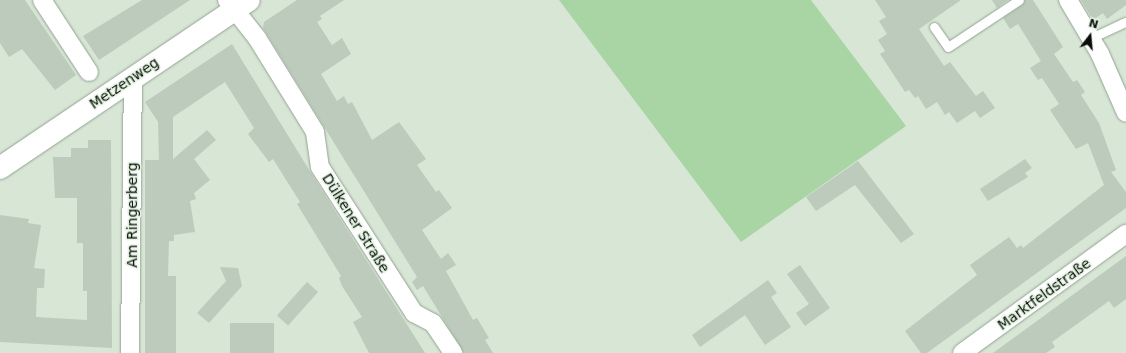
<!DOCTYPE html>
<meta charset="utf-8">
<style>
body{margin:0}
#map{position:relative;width:1126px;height:353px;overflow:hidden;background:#d7e6d5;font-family:"DejaVu Sans",sans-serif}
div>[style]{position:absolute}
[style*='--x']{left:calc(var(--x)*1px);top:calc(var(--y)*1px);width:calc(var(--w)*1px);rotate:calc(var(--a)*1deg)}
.green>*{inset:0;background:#a9d5a4}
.building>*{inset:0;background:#bccbbb;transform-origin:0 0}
.roads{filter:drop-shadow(0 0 1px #94a293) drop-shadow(0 0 1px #94a293)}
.lane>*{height:9px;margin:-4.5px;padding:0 4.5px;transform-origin:4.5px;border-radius:4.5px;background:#fff}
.street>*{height:18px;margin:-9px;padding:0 9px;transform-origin:9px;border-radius:9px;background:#fff}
.secondary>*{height:22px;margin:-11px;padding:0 11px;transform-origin:11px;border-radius:11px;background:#fff}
span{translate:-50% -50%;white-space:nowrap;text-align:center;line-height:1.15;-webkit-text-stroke:3px #e4f3e2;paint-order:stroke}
.street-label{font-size:14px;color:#090e09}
.north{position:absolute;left:1070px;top:16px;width:40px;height:40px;-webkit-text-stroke:3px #e4f3e2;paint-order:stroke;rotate:16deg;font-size:11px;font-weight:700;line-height:16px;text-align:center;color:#090e09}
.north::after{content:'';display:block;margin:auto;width:14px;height:18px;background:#090e09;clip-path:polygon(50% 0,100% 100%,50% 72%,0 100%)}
</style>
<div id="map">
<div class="green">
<div style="clip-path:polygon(559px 0,811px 0,906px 126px,741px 242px)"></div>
</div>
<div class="building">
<div style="clip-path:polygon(0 0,25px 0,76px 75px,55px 90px,22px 49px,9px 57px,0 43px)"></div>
<div style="clip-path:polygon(142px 0,190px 0,99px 60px,83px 36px)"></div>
<div style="clip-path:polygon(297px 0,344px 0,320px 16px,322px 19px,317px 22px,332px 45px,342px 38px,351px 54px,321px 74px,337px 101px,344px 96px,348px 104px,352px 102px,372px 140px,399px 122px,426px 159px,417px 165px,436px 192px,439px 190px,452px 208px,422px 230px,441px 259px,448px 253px,456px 265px,446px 271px,473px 320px,477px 318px,489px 338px,485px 340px,493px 353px,464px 353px,423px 286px,417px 290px,412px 282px,417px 277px,263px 28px,264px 22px)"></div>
<div style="clip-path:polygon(875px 0,961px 0,919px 29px,944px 66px,950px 62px,976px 96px,983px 91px,995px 108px,980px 118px,975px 111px,957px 123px,949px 112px,945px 115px,937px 102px,926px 109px,918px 96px,915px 98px,909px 90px,905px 92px,880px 54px,885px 51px,878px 40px,887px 34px,879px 21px,886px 17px)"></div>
<div style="clip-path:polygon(992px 0,1008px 0,997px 8px)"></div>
<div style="clip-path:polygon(1025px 0,1033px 0,1063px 47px,1054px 54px,1073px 82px,1077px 80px,1085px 92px,1081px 95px,1099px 123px,1116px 170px,1111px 172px,1126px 192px,1126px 208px,927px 353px,921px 353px,905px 331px,977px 275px,970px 265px,1009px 237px,1017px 248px,1021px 245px,1023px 248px,1104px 185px,1088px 143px,1076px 149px,1050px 110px,1059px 104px,1042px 78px,1038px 80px,1030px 68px,1041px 61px,1018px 24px,1010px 29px,1003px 18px,1022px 5px)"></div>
<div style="clip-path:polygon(1081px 0,1126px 0,1126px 5px,1107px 19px,1103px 13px,1093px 20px)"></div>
<div style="clip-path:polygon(232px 44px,311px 173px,425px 353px,369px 353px,353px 322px,362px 317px,342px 286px,339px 278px,341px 276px,297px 204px,300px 202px,273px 159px,269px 162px,248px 134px,254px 128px,225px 82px,173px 117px,173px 159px,207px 130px,216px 140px,194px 159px,210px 180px,194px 193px,196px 199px,190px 201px,195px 232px,174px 235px,174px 241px,169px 241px,168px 276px,176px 276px,176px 353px,145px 353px,145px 160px,159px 160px,158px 122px,145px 102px)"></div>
<div style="clip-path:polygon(88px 140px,111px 140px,112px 348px,0 342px,0 215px,29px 219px,28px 223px,41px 225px,34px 268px,45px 269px,44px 288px,37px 288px,36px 317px,87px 320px,87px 291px,83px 291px,83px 243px,77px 243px,77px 198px,55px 198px,53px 157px,71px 157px,71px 148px,88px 148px)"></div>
<div style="clip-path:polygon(1025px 159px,1032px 168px,1025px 173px,1028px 177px,988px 201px,980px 189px)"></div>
<div style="clip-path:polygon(858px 161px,914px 234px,901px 243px,855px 185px,816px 211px,806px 197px)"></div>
<div style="clip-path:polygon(1126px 256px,1126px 299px,1114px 308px,1109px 301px,1052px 342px,1055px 347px,1046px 353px,993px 353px)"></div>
<div style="clip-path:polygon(800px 265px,830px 308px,805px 326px,796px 313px,809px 304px,787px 274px)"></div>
<div style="clip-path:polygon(220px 267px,238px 268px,242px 286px,209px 323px,197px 313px,226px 281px)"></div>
<div style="clip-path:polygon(768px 280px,777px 293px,771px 297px,791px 327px,765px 345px,745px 315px,700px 347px,692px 335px)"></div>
<div style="left:307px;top:282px;width:15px;height:45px;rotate:42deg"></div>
<div style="left:230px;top:323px;width:44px;height:30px"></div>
</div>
<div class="roads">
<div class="lane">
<div style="--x:934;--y:27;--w:24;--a:55"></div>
<div style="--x:948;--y:47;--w:85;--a:-33.5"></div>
<div style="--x:1091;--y:38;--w:38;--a:-25"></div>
</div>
<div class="street">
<div style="--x:42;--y:0;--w:86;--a:56.9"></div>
<div style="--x:227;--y:0;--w:48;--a:51.7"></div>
<div style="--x:257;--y:38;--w:110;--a:58.3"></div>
<div style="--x:315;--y:132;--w:35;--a:82"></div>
<div style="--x:320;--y:167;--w:174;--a:57.2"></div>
<div style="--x:414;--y:313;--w:21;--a:28"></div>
<div style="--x:433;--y:323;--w:36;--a:56"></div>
<div style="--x:1068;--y:0;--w:63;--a:59.3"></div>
<div style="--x:1100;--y:54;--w:64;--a:66.2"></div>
<div style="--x:130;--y:353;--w:276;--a:-89.4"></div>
<div style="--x:962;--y:353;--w:203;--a:-36"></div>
</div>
<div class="secondary">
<div style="--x:0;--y:168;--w:300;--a:-34"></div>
</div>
</div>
<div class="street-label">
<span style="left:124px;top:83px;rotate:-34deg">Metzenweg</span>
<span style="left:132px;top:215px;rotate:-90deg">Am Ringerberg</span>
<span style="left:356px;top:223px;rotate:58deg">Dülkener Straße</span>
<span style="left:1044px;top:294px;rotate:-36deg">Marktfeldstraße</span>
</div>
<div class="north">N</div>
</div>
